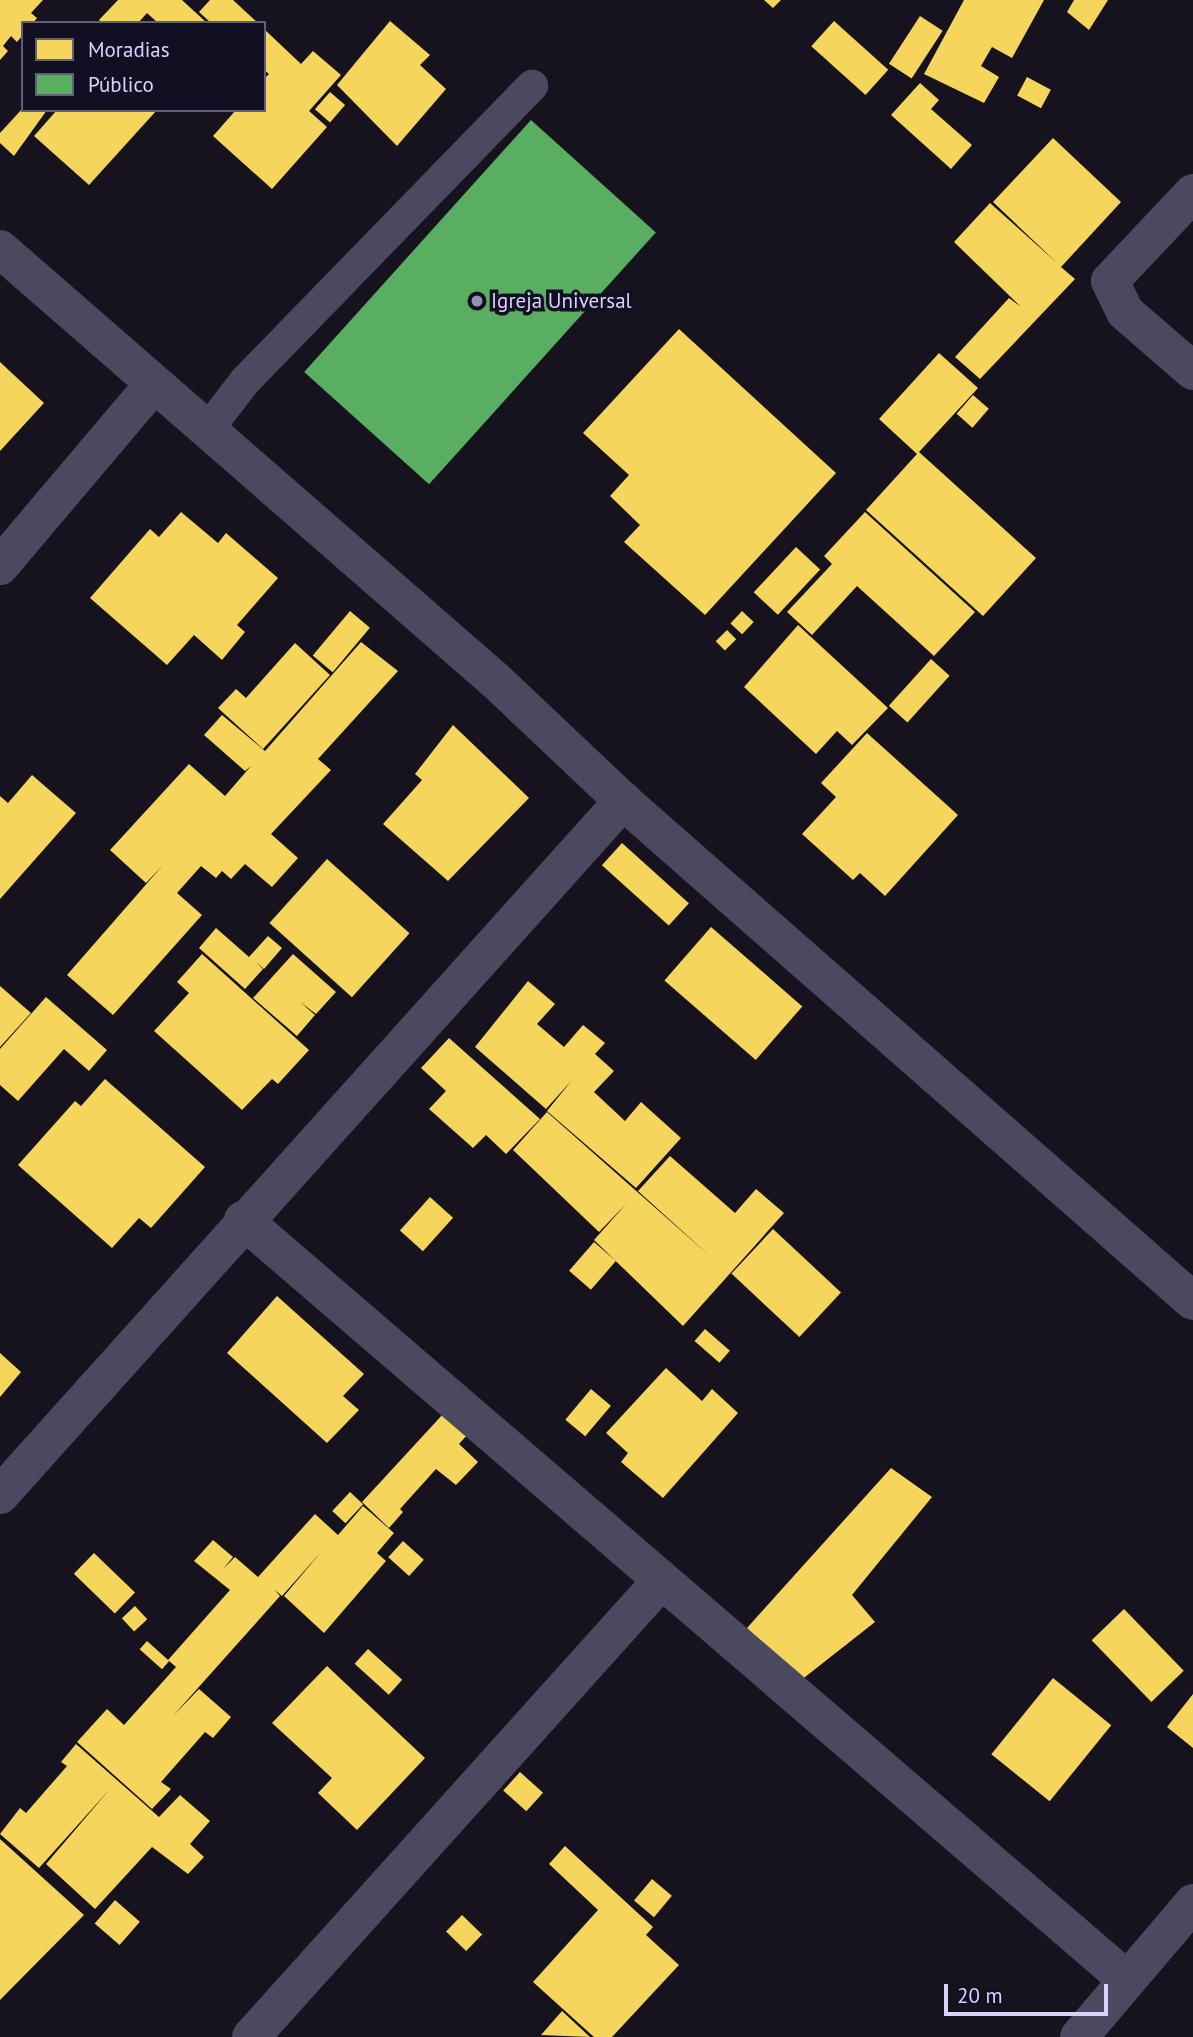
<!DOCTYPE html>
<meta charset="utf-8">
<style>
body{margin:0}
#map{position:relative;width:1193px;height:2037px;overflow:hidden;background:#16131e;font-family:"PT Sans",sans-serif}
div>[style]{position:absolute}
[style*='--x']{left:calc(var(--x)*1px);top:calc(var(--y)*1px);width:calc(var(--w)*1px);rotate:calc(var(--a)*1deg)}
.homes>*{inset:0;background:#f6d55c;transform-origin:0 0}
.public>*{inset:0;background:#5aae61;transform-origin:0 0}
.service>*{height:32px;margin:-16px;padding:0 16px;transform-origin:16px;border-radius:16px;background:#4b495f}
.minor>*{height:38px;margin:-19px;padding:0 19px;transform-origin:19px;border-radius:19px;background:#4b495f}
.dots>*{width:19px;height:19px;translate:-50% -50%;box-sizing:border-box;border:4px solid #130f22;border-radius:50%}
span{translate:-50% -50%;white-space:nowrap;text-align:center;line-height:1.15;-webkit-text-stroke:7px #130f22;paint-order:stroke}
.poi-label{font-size:21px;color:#d9d3fc}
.left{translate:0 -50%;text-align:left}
.legend{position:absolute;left:21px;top:21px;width:245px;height:91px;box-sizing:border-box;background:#130f22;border:2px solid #625d79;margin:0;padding:9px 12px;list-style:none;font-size:21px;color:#d9d3fc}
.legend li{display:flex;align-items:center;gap:14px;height:35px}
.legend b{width:35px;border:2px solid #625d79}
.scale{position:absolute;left:944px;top:1984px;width:164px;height:32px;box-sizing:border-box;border:4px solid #d9d3fc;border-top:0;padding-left:9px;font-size:21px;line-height:24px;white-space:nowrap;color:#d9d3fc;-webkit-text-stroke:5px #130f22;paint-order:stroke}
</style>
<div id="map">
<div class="homes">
<div style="clip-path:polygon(0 0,43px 0,31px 13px,37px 18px,33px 23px,23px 23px,23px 35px,17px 42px,11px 36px,3px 46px,8px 51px,0 60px)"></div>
<div style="clip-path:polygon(118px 0,182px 0,207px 23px,158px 23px,147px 13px,138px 23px,102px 23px,99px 20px)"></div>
<div style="clip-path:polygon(210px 0,233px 0,258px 23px,211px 23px,199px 12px)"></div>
<div style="clip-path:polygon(764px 0,781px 0,773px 8px)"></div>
<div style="clip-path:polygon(964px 0,1044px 0,1012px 58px,992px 47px,981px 66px,999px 77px,984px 103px,924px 74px)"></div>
<div style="clip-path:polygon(1074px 0,1108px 0,1089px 30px,1067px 12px)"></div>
<div style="left:920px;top:16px;width:27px;height:57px;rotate:33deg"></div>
<div style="clip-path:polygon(390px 21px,430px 55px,420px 65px,446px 89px,397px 146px,337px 85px)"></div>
<div style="left:834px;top:21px;width:73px;height:34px;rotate:42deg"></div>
<div style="clip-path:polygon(264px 29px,301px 64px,313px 51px,341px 75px,309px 111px,327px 127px,272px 189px,213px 136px,236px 110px,264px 110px,264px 79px,269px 74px,264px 70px)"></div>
<div style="left:1027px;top:77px;width:27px;height:21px;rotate:28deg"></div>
<div style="clip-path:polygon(920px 83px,939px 100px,931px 109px,972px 145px,951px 169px,891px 115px)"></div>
<div style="left:330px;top:92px;width:20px;height:23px;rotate:41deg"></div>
<div style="clip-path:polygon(23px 108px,47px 110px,14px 156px,0 143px,0 133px)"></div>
<div style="clip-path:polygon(57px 110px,157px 110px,89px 185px,34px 136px)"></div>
<div style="clip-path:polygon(1053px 138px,1121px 202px,1061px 267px,1075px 279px,980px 379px,955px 357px,1009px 298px,1021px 307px,954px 242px,990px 203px,1057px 263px,993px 202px)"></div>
<div style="clip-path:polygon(679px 329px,836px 473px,705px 615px,624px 542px,640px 525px,610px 496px,629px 475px,583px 433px)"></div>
<div style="clip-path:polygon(939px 353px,978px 388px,919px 452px,1036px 558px,983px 616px,866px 510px,917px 454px,879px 419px)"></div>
<div style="clip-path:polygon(0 362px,44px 403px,0 451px)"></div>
<div style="left:973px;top:395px;width:21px;height:25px;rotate:41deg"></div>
<div style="clip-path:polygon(181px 512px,218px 543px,226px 533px,278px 578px,237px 625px,245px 632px,222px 660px,194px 635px,167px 665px,90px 598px,150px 529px,159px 537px)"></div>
<div style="clip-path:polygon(865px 512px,975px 612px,934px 656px,857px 586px,812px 635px,787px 612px,832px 564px,824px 556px)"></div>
<div style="left:796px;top:547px;width:33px;height:62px;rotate:43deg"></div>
<div style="left:350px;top:611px;width:26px;height:58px;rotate:40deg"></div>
<div style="left:742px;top:611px;width:16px;height:17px;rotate:43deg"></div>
<div style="clip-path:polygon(798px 625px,888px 708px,852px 745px,837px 731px,816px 754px,744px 687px)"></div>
<div style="left:727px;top:630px;width:13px;height:16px;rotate:45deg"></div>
<div style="clip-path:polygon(361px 642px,398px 671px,318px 759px,331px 770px,271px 834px,298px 858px,272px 887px,245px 864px,231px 879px,222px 871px,216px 878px,201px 866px,177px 893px,202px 915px,113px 1015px,67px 975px,163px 865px,146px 883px,110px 850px,189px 764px,225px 796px,251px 766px,245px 771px,204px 735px,222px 715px,265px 751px)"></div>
<div style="clip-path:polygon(295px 643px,330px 675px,263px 749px,218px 708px,236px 689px,246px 698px)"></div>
<div style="left:931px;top:659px;width:25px;height:63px;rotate:42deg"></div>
<div style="clip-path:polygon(453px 725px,529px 798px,448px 881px,383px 824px,422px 780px,415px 774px)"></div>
<div style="clip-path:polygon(867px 733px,958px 815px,885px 896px,860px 873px,853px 880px,802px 834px,836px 797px,821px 783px)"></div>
<div style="clip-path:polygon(32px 775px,76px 813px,0 899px,0 796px,8px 803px)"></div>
<div style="left:622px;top:843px;width:90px;height:30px;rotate:42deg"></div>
<div style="left:327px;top:859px;width:111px;height:86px;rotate:42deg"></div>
<div style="left:711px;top:927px;width:121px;height:71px;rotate:41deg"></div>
<div style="clip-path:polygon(216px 928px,249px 957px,268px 936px,282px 948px,264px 969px,256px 962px,263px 969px,245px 989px,199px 948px)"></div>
<div style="clip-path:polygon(202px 954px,309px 1050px,278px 1084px,272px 1079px,242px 1110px,154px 1031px,189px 993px,177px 982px)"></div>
<div style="clip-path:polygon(293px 954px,336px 992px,316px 1014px,300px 1002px,315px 1015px,297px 1036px,253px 998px)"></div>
<div style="clip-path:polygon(528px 981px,555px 1004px,537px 1024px,564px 1047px,583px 1025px,605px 1043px,595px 1054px,614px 1071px,594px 1092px,625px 1121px,641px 1102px,681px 1138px,636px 1188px,547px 1111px,572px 1080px,546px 1109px,475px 1047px)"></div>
<div style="clip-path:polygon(0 986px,31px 1013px,0 1047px)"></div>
<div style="clip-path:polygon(46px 997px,107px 1050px,89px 1071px,64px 1049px,18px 1101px,0 1085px,0 1049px)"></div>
<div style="clip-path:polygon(449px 1038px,540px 1119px,506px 1154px,486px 1135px,473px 1148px,429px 1109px,446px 1091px,421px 1068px)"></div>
<div style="clip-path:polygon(105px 1079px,205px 1167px,151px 1228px,139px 1218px,112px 1248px,18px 1165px,75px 1101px,81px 1106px)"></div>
<div style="clip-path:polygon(547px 1112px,712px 1258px,638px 1191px,670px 1156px,735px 1213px,756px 1189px,784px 1213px,683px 1326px,594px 1240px,627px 1203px,599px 1232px,513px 1150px)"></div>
<div style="left:430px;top:1197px;width:31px;height:45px;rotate:42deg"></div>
<div style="left:773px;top:1229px;width:93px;height:61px;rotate:43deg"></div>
<div style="left:594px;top:1242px;width:29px;height:38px;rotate:41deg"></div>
<div style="clip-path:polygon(277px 1296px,364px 1374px,343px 1396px,359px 1410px,327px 1443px,227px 1353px)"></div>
<div style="left:705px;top:1329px;width:33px;height:16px;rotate:41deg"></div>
<div style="clip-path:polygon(0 1353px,21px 1372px,0 1397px)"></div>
<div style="clip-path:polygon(666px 1368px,702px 1401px,712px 1389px,738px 1413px,663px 1498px,621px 1462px,628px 1453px,606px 1433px)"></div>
<div style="left:591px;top:1389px;width:26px;height:40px;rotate:40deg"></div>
<div style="clip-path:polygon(444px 1413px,468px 1434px,459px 1444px,478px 1462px,456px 1485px,436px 1469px,400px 1509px,403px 1512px,389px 1528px,362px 1502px)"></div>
<div style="clip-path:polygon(891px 1468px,932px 1497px,852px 1595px,875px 1622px,800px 1681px,747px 1628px)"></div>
<div style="left:350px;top:1492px;width:18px;height:26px;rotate:43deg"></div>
<div style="clip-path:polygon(363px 1506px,394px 1533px,377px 1553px,386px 1561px,324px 1633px,284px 1596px,322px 1551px,282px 1596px,275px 1590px,280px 1596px,172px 1717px,199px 1689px,231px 1717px,213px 1738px,205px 1732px,161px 1782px,171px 1789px,152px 1809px,77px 1742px,107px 1709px,124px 1725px,176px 1667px,168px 1660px,230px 1590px,194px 1561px,213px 1540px,233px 1557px,223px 1569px,235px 1557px,258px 1577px,315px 1514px,338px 1535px)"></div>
<div style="left:403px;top:1541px;width:28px;height:22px;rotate:42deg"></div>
<div style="left:94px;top:1553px;width:57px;height:29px;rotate:44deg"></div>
<div style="left:135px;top:1606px;width:18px;height:18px;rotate:47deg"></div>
<div style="left:1124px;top:1609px;width:86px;height:45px;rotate:46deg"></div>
<div style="left:147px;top:1641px;width:30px;height:11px;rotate:42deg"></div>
<div style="left:368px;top:1649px;width:46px;height:20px;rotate:42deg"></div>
<div style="clip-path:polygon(327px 1666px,425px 1758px,357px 1830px,318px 1793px,332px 1778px,272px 1723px)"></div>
<div style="left:1053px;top:1678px;width:75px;height:98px;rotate:39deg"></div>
<div style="clip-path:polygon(1193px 1694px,1193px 1748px,1167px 1727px)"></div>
<div style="clip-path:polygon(76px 1744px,159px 1817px,180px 1795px,210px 1821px,190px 1844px,204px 1857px,188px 1874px,152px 1847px,95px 1909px,46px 1864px,110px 1789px,39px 1868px,0 1834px,20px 1808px,26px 1813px,67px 1766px,61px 1762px)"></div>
<div style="left:520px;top:1772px;width:31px;height:25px;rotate:42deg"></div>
<div style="clip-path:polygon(0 1839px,84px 1915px,0 2000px)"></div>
<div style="clip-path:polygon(565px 1846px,653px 1927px,646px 1935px,679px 1965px,612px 2037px,594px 2037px,533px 1982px,598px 1910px,549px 1864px)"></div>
<div style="left:652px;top:1879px;width:26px;height:28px;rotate:40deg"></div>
<div style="left:115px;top:1900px;width:33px;height:31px;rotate:41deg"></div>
<div style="left:462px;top:1915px;width:28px;height:23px;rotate:44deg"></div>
<div style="clip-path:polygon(562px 2011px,590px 2037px,541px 2035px)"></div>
</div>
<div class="public">
<div style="left:531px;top:120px;width:168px;height:339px;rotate:42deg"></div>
</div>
<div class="service">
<div style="--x:208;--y:429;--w:61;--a:-52.4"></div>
<div style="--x:245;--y:381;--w:412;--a:-45.8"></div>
</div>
<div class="minor">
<div style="--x:1193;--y:193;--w:121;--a:133.3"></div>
<div style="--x:1110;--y:281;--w:34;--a:64"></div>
<div style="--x:1125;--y:312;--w:90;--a:40.9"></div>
<div style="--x:0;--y:249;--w:656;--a:41.05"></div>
<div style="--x:495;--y:680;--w:176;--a:43.4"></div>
<div style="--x:623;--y:801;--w:758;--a:41.26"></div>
<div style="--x:0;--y:566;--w:238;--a:-49.8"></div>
<div style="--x:243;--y:1220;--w:1164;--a:40.68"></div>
<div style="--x:0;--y:1495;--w:933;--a:-48.09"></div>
<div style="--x:251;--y:2037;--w:613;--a:-48.04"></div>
<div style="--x:1079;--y:2037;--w:176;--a:-49.6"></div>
</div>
<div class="dots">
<div style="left:477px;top:301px;background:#9590ae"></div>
</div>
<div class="poi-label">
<span class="left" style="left:491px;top:301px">Igreja Universal</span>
</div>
<ul class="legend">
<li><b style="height:19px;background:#f6d55c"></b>Moradias</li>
<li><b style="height:19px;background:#5aae61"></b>Público</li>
</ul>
<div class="scale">20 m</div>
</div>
